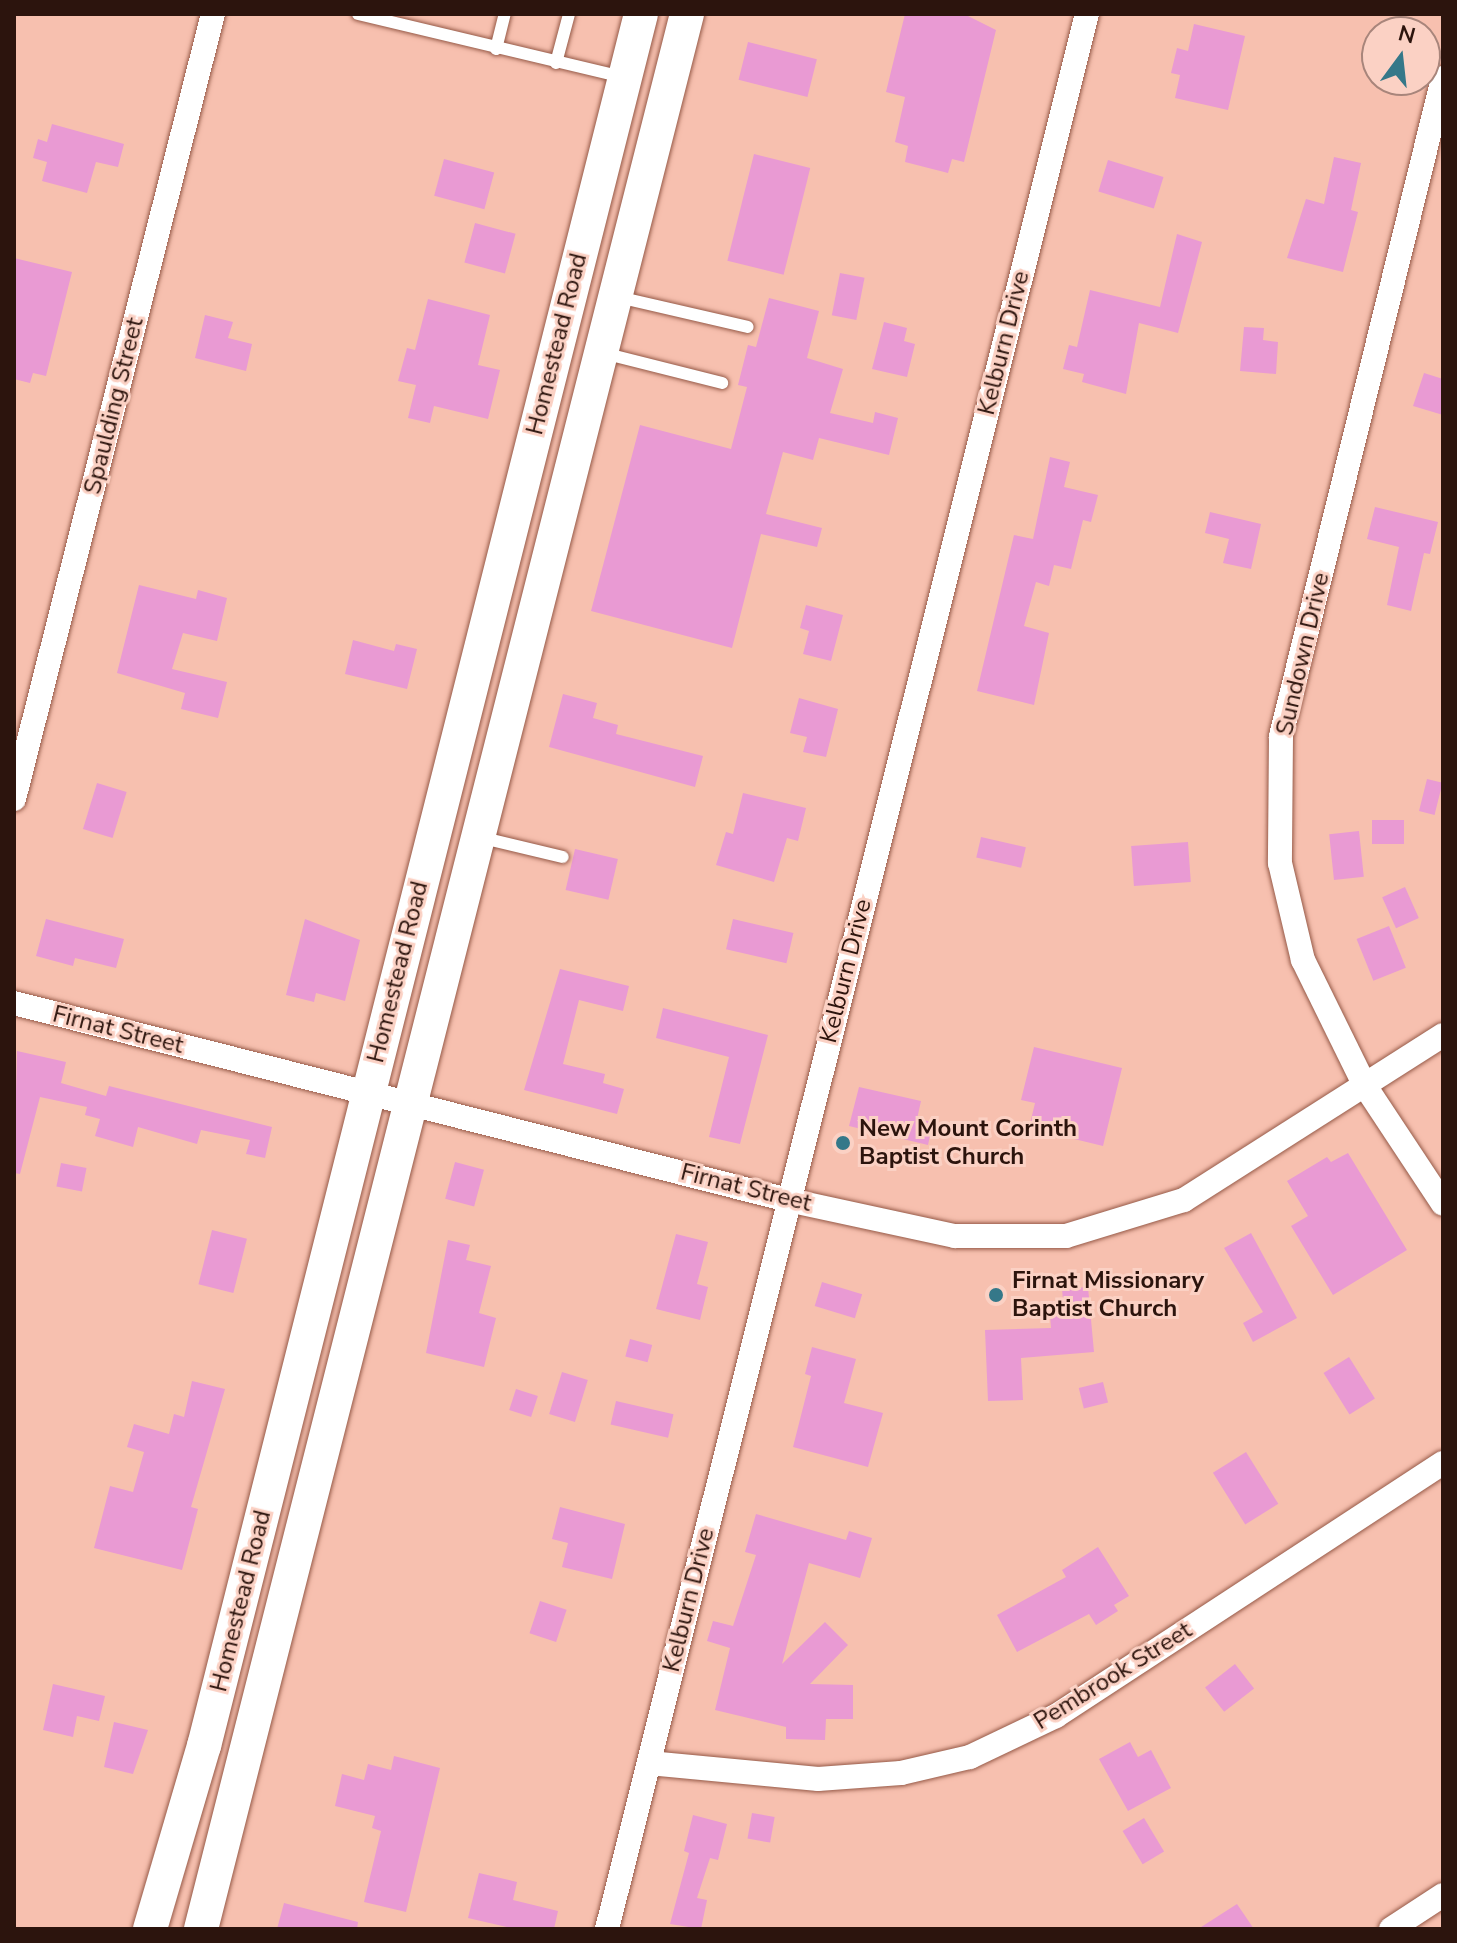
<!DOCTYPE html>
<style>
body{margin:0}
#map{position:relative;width:1457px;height:1943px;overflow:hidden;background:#f7c0af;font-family:"Nunito Sans",sans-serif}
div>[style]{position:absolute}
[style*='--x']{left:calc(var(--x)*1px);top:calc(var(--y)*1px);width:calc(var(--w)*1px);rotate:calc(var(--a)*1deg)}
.building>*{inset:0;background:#e99ad3;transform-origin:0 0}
.roads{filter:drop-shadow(0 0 2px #965a48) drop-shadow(0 0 2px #965a48)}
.service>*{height:12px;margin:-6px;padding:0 6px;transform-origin:6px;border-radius:6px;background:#fff}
.minor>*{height:24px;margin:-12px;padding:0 12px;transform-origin:12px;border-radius:12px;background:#fff}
.secondary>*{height:34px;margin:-17px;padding:0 17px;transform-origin:17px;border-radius:17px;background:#fff}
.dots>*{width:22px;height:22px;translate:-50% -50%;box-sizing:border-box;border:4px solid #fbd1c4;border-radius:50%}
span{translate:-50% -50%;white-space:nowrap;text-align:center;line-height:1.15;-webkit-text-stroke:6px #fbd1c4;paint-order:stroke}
.street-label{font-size:24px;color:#2c140d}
.poi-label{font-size:24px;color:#2c140d;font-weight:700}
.left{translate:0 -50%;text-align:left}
.frame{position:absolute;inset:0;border:16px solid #2c140d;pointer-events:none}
.north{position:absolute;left:1361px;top:16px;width:80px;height:80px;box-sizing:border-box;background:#fbd1c4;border:2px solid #a8857b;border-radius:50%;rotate:15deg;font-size:22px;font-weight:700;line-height:32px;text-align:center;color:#2c140d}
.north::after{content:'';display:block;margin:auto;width:28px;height:36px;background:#357889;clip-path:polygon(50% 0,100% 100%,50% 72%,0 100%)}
</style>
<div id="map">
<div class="building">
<div style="clip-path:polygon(905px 14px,964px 14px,996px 30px,964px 162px,952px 159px,948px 173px,905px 162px,908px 146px,895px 142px,905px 97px,886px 92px)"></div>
<div style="clip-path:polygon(1194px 24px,1245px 36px,1228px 110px,1175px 98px,1180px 75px,1171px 73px,1177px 48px,1188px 51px)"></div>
<div style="left:748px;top:42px;width:71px;height:39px;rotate:14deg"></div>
<div style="clip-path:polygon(52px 124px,124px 144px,118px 167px,96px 162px,87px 193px,42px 181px,47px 162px,33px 158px,38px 139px,47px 142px)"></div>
<div style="left:754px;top:154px;width:58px;height:110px;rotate:14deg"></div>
<div style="clip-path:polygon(1334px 157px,1361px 163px,1351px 210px,1358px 212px,1343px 272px,1287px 258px,1306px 199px,1324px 204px)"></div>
<div style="left:444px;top:159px;width:52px;height:38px;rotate:15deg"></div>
<div style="left:1108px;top:160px;width:58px;height:33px;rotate:17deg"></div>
<div style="left:475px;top:223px;width:42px;height:41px;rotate:15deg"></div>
<div style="clip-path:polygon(1177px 234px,1202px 242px,1178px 333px,1139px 323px,1126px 394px,1082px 382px,1084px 374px,1063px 369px,1069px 345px,1077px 347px,1090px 290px,1160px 307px)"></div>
<div style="clip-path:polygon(14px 258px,72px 272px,46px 376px,33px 373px,30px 383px,14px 379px)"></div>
<div style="left:840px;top:273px;width:25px;height:43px;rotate:11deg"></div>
<div style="clip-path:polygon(769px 298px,819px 311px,807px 358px,843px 369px,830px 413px,873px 423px,875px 412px,898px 418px,889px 455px,819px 438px,813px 460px,783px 452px,766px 514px,822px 528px,817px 547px,761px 534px,732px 648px,591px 611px,640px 425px,731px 449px,747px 387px,738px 385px,748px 345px,756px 347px)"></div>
<div style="clip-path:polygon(428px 299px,490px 315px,478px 365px,500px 370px,488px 419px,434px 406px,430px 423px,408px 418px,416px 385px,398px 381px,407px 348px,415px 350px)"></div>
<div style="clip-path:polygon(205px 315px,233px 322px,228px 338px,252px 344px,246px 371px,195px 358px)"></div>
<div style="clip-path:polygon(884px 322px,907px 328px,904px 341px,915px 344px,907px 377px,872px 369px)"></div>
<div style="clip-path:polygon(1244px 327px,1264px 328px,1263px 340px,1278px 342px,1276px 374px,1240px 371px)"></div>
<div style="clip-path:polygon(1424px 373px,1443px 379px,1443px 415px,1413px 406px)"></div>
<div style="clip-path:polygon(1050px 457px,1070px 462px,1064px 487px,1098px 495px,1091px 522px,1083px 520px,1071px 569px,1054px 565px,1049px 586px,1036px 582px,1024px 626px,1049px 633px,1034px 705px,977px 691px,1014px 535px,1033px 539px)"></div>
<div style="clip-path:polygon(1375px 507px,1438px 522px,1430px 554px,1424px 553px,1411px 611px,1387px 605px,1399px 547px,1367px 539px)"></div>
<div style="clip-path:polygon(1210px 512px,1261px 524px,1251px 569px,1223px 563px,1229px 539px,1205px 533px)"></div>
<div style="clip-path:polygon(139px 585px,196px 599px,198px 590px,227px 598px,217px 641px,183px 633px,172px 669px,227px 682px,218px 718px,181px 709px,185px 693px,117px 673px)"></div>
<div style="clip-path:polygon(806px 605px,843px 615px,831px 661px,803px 654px,809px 631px,800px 628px)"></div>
<div style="clip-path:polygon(353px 640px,394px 651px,396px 644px,417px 649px,407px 689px,345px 674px)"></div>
<div style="clip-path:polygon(563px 694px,597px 703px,593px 718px,618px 725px,616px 734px,703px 756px,695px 787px,549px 747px)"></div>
<div style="clip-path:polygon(799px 698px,838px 709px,826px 757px,803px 752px,807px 737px,790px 733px)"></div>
<div style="left:1427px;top:779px;width:16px;height:33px;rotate:14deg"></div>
<div style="left:97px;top:783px;width:31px;height:48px;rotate:17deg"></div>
<div style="clip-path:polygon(743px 793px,806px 808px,798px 841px,787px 838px,774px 882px,716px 865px,726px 832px,733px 834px)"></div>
<div style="left:1372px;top:820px;width:32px;height:24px"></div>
<div style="left:1359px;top:831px;width:46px;height:30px;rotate:84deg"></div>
<div style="left:981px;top:837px;width:46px;height:21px;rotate:13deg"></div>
<div style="left:1188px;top:842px;width:40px;height:57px;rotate:86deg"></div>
<div style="left:575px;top:849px;width:44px;height:42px;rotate:13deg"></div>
<div style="left:1405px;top:887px;width:34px;height:25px;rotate:66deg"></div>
<div style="clip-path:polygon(46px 919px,124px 939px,116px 968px,75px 958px,73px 966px,36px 956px)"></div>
<div style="clip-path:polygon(305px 919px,360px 940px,345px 1001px,316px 993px,314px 1002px,286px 995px)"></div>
<div style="left:733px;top:919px;width:62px;height:31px;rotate:13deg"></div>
<div style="left:1389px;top:926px;width:45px;height:35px;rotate:68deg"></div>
<div style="clip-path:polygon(560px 969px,629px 986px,623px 1011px,579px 1000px,563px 1064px,605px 1074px,603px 1083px,624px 1089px,617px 1114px,524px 1090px)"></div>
<div style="clip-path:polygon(663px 1008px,768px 1035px,740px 1144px,709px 1137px,729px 1057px,656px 1038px)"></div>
<div style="clip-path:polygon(1034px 1047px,1122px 1068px,1103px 1146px,1029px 1128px,1035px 1103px,1021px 1100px)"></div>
<div style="clip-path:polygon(17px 1051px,66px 1062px,61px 1083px,106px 1096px,109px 1086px,272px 1127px,265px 1158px,246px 1154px,250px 1140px,201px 1130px,197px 1144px,138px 1127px,133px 1147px,95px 1136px,100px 1119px,85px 1115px,87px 1107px,40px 1097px,20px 1174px,14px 1173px)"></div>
<div style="clip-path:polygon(859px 1087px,921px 1101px,917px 1119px,933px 1122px,928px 1145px,849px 1126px)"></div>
<div style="clip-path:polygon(1348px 1153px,1407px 1250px,1333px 1295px,1291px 1226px,1308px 1216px,1287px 1181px,1327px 1157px,1331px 1162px)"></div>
<div style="left:455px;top:1162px;width:30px;height:38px;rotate:15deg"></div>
<div style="left:61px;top:1163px;width:26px;height:24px;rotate:11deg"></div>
<div style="left:212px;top:1230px;width:36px;height:56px;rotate:14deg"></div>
<div style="clip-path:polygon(1251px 1233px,1297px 1318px,1253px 1342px,1243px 1323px,1263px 1312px,1224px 1248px)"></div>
<div style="clip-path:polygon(676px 1234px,708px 1242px,697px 1284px,708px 1287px,700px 1320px,656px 1309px)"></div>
<div style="clip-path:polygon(448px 1240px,470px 1245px,466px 1260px,491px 1266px,479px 1313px,496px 1318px,484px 1367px,426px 1353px)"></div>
<div style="left:822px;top:1282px;width:42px;height:25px;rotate:17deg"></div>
<div style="clip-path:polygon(1088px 1287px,1094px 1352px,1021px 1358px,1023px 1400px,988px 1401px,985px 1330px,1051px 1328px,1049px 1302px,1063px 1300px,1062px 1289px)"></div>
<div style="left:630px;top:1339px;width:23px;height:18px;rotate:15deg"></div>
<div style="clip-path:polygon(812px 1347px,856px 1359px,844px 1403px,883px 1413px,868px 1467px,793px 1447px,811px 1376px,805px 1374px)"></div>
<div style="left:1349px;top:1357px;width:49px;height:30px;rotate:58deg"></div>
<div style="left:562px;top:1372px;width:27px;height:44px;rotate:17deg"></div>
<div style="clip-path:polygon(192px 1381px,225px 1389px,191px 1507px,198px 1509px,182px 1570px,94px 1548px,110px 1486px,133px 1492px,144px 1452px,127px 1447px,134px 1424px,169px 1434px,174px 1414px,184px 1417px)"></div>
<div style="left:1103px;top:1382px;width:21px;height:25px;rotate:76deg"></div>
<div style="left:516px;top:1389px;width:23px;height:22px;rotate:18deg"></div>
<div style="left:616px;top:1401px;width:59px;height:24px;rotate:13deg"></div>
<div style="left:1246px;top:1452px;width:61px;height:39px;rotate:58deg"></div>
<div style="clip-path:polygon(560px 1507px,625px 1524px,612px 1579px,562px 1567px,568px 1543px,552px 1539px)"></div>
<div style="clip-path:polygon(756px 1514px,846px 1540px,849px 1531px,872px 1538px,860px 1578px,809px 1563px,782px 1664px,825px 1622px,848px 1645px,810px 1684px,853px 1685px,853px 1719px,826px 1719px,825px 1740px,786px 1739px,786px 1727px,715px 1710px,730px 1648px,707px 1641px,713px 1621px,733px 1626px,756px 1555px,745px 1552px)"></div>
<div style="clip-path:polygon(1098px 1547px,1129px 1596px,1114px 1605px,1118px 1611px,1096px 1625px,1089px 1614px,1017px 1652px,997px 1615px,1066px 1577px,1062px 1570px)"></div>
<div style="left:540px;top:1601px;width:28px;height:34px;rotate:18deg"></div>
<div style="left:1235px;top:1664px;width:31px;height:38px;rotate:52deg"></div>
<div style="clip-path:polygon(53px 1684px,105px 1696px,99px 1721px,77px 1716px,73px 1737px,43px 1730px)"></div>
<div style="clip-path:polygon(114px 1722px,148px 1730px,133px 1774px,104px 1767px)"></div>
<div style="clip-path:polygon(1130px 1742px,1138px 1757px,1151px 1750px,1171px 1788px,1128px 1811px,1099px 1759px)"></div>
<div style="clip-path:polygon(394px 1756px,440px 1768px,406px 1912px,364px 1902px,381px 1831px,372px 1828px,375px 1816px,335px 1806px,342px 1774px,364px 1780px,368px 1764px,391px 1770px)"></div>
<div style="left:752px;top:1813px;width:23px;height:26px;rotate:10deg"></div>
<div style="clip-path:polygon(693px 1815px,727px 1824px,718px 1860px,710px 1858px,697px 1898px,707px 1900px,701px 1929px,670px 1924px,689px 1853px,684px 1851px)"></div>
<div style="left:1144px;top:1818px;width:39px;height:25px;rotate:59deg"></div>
<div style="clip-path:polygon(479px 1873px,517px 1882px,513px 1900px,558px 1911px,554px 1929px,515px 1929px,468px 1918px)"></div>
<div style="clip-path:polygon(284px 1903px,358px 1922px,357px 1929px,277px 1929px)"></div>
<div style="clip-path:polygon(1237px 1904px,1254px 1929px,1198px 1929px)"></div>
</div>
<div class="roads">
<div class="service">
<div style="--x:358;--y:14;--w:272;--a:13.4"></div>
<div style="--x:496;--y:49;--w:36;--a:-76"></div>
<div style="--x:556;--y:63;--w:51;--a:-75.1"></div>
<div style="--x:618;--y:297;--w:133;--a:13"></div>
<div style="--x:603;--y:353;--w:123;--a:14.1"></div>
<div style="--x:479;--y:837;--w:86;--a:13.4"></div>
</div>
<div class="minor">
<div style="--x:1443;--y:78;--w:678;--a:103.83"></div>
<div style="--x:1281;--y:736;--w:127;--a:90.5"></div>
<div style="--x:1280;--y:863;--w:100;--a:76.7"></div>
<div style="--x:1303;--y:960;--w:140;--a:63.8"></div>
<div style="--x:1365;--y:1086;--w:141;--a:56.5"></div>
<div style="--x:14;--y:799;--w:810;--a:-75.78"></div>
<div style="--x:14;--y:1003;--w:799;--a:14.28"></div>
<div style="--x:788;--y:1200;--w:171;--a:12.2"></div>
<div style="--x:955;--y:1236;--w:111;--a:0"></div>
<div style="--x:1066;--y:1236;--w:123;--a:-17"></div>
<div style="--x:1184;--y:1200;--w:307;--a:-32.5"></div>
<div style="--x:649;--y:1763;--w:170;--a:5.4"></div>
<div style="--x:818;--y:1779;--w:83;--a:-4.1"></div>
<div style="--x:901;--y:1773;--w:71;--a:-13.1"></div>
<div style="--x:970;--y:1757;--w:95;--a:-25.5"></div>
<div style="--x:1056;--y:1716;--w:462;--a:-33.2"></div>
<div style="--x:607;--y:1929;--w:1974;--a:-75.93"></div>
<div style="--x:1391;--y:1929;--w:62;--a:-33.2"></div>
</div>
<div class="secondary">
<div style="--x:150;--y:1929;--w:191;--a:-73.6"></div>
<div style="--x:204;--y:1746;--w:1786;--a:-75.84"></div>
<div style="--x:201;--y:1929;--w:1976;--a:-75.76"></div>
</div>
</div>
<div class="dots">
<div style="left:843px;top:1143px;background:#357889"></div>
<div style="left:996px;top:1295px;background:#357889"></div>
</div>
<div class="street-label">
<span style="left:1004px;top:343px;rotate:-76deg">Kelburn Drive</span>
<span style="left:557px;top:344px;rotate:-76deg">Homestead Road</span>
<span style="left:114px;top:406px;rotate:-76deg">Spaulding Street</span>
<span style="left:1303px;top:654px;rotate:-77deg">Sundown Drive</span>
<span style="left:846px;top:971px;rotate:-76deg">Kelburn Drive</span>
<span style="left:398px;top:972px;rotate:-76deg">Homestead Road</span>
<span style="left:118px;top:1030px;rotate:14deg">Firnat Street</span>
<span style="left:746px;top:1188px;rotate:14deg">Firnat Street</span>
<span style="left:689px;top:1600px;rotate:-76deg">Kelburn Drive</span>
<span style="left:241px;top:1601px;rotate:-76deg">Homestead Road</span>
<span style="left:1113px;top:1676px;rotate:-32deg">Pembrook Street</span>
</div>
<div class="poi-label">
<span class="left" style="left:859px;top:1143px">New Mount Corinth<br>Baptist Church</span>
<span class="left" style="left:1012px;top:1295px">Firnat Missionary<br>Baptist Church</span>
</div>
<div class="frame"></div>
<div class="north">N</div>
</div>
